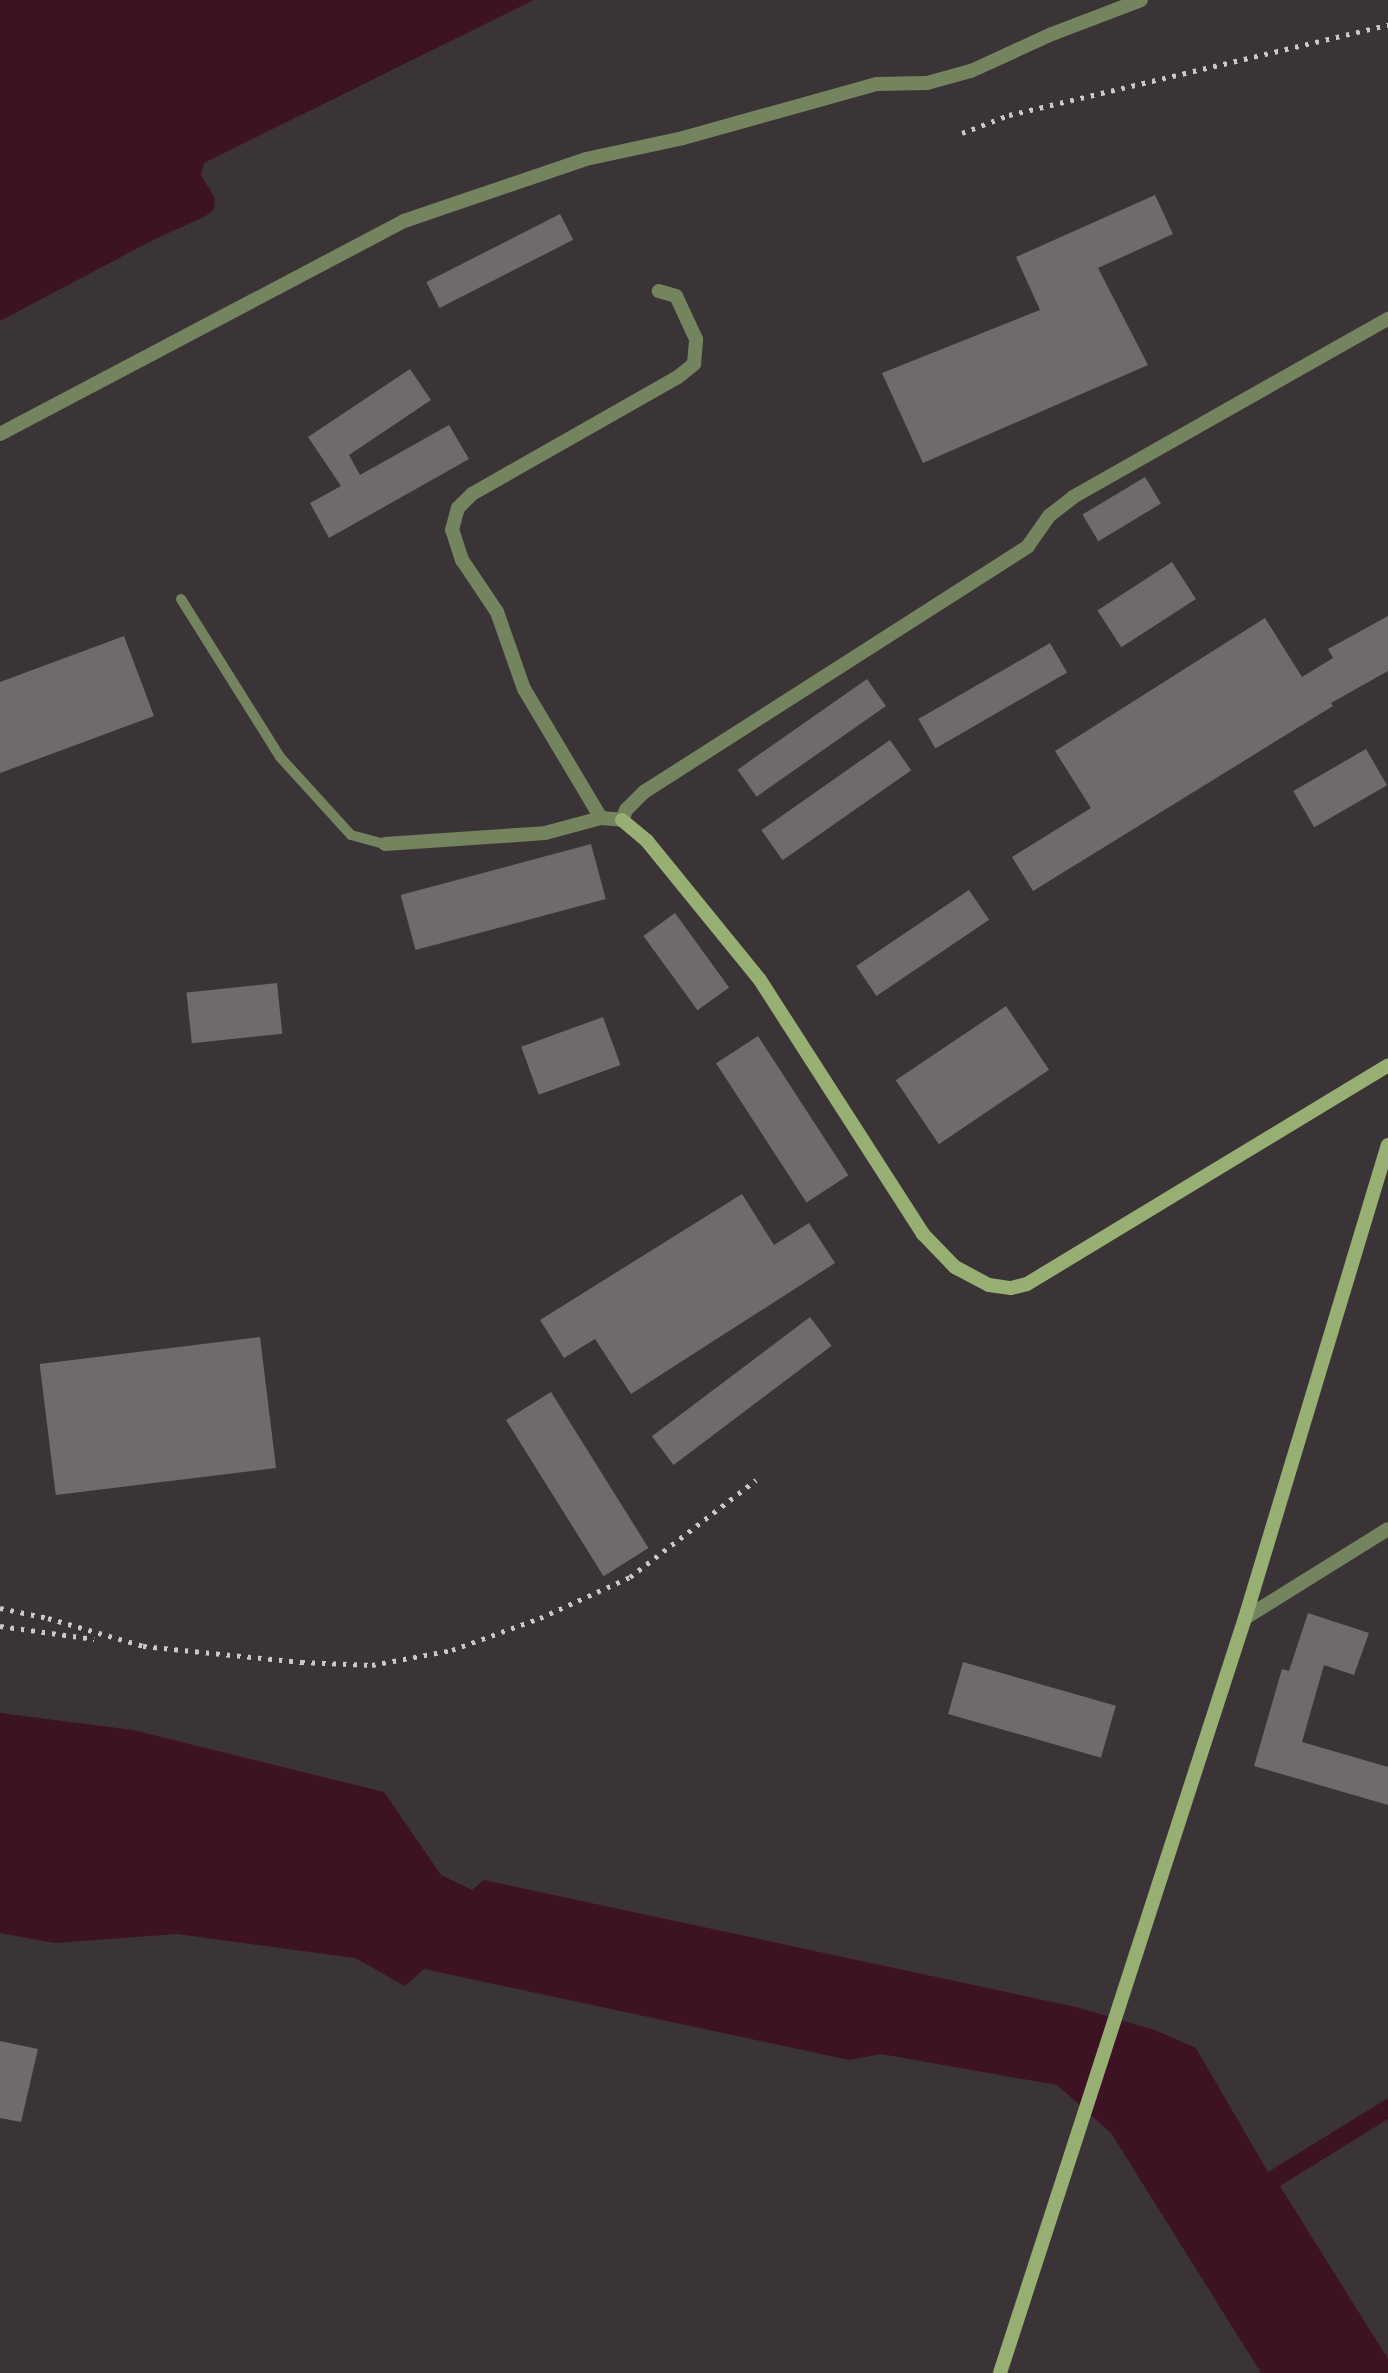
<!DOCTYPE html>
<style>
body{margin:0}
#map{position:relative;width:1388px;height:2373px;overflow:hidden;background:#3a3436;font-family:"Zilla Slab",serif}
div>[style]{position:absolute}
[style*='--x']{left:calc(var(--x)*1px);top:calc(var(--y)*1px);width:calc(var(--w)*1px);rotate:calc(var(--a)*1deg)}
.water>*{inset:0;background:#3d1323}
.building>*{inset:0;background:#716a6c;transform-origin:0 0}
.lane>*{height:10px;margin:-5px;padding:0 5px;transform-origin:5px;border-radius:5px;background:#74845f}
.street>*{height:14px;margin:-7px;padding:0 7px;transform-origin:7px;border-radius:7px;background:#74845f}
.secondary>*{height:14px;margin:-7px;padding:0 7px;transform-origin:7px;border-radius:7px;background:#97af73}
.rail>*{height:5px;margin-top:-2.5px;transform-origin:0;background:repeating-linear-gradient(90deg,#ccc8c9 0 3.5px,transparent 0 10.5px)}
span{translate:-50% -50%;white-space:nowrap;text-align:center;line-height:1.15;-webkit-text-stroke:6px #302a2c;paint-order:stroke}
</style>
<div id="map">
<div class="water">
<div style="clip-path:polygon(0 0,534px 0,204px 163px,201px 175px,215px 198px,214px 209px,206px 216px,153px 240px,0 321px)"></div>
<div style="clip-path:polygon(0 1713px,133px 1730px,384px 1792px,441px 1875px,472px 1890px,484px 1880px,1076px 2007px,1155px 2030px,1196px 2048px,1268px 2172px,1388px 2098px,1388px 2119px,1280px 2186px,1388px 2359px,1388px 2373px,1261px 2373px,1111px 2133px,1057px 2085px,881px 2054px,849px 2060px,424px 1969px,405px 1986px,355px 1958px,177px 1934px,55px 1943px,0 1933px)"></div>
</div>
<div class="building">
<div style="clip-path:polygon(1155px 195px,1173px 234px,1098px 268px,1148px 365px,923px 463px,882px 373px,1040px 310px,1016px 257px)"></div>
<div style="left:560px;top:214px;width:29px;height:150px;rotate:63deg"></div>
<div style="clip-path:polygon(410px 369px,431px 400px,349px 455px,360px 475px,449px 425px,469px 459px,329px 538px,310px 503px,341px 486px,308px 437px)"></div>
<div style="left:1145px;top:477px;width:31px;height:73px;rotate:59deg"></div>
<div style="left:1172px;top:562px;width:44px;height:89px;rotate:57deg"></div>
<div style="clip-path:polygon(1388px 616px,1388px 671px,1331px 703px,1333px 706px,1033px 891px,1012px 857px,1091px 808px,1055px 751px,1265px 618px,1302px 677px,1333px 658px,1328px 649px)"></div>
<div style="clip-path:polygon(124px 636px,154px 716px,0 773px,0 682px)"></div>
<div style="left:1050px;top:643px;width:34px;height:152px;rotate:60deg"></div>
<div style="left:867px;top:679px;width:33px;height:158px;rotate:55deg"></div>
<div style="left:890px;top:740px;width:37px;height:157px;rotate:55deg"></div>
<div style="left:1366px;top:749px;width:42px;height:84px;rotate:60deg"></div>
<div style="left:591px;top:844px;width:57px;height:197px;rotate:75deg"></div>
<div style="left:969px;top:890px;width:36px;height:136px;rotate:56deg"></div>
<div style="left:675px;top:913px;width:92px;height:39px;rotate:54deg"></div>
<div style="left:277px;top:983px;width:51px;height:91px;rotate:84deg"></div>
<div style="left:1006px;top:1006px;width:77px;height:133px;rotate:56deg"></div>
<div style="left:603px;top:1017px;width:51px;height:87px;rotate:70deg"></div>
<div style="left:758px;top:1036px;width:166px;height:50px;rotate:57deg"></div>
<div style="clip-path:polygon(742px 1194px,774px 1245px,809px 1223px,835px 1263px,631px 1394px,595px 1339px,564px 1358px,540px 1320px)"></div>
<div style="left:810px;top:1317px;width:36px;height:198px;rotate:53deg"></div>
<div style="left:260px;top:1337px;width:132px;height:222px;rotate:83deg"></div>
<div style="left:551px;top:1392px;width:184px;height:53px;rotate:58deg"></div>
<div style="clip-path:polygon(1308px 1613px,1369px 1633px,1354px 1675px,1324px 1665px,1302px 1742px,1388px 1767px,1388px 1805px,1254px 1766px,1282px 1669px,1289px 1671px)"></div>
<div style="left:963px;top:1662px;width:159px;height:54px;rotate:16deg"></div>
<div style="clip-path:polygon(0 2041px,38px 2049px,21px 2122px,0 2118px)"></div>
</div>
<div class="lane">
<div style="--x:181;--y:599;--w:186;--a:57.9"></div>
<div style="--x:280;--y:757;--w:105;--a:47.7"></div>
<div style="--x:351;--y:835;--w:35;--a:15"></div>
</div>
<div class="street">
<div style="--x:0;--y:434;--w:457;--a:-27.8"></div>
<div style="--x:404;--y:221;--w:192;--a:-18.8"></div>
<div style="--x:586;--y:159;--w:99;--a:-12.2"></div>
<div style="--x:683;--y:138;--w:201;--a:-15.6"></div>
<div style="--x:877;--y:84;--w:50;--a:-1.1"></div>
<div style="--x:927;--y:83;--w:46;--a:-15.3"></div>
<div style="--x:971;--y:71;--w:89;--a:-24.6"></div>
<div style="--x:1052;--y:34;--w:95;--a:-20.9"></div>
<div style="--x:601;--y:818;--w:150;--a:-120.8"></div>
<div style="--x:524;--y:689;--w:82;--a:-109.3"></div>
<div style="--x:497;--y:612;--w:63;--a:-123.9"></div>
<div style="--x:462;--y:560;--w:32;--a:-108"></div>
<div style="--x:452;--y:530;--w:23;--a:-75"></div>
<div style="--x:458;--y:508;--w:20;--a:-45"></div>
<div style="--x:472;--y:494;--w:237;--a:-29.6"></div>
<div style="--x:678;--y:377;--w:21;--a:-39"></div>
<div style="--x:694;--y:364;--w:25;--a:-85"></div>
<div style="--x:696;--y:339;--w:47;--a:-114.9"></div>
<div style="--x:676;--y:296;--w:18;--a:-164"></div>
<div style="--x:385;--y:844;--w:160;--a:-3.9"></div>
<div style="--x:545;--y:833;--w:58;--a:-15"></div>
<div style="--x:601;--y:818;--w:21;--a:5"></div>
<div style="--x:622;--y:820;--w:11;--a:-68"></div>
<div style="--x:626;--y:810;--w:25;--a:-45"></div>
<div style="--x:644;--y:792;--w:456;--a:-32.6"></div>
<div style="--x:1028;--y:546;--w:37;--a:-55"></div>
<div style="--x:1049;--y:516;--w:31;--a:-38"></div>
<div style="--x:1073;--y:497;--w:362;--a:-29.5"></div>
<div style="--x:1245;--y:1618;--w:168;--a:-31.9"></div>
</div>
<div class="secondary">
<div style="--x:622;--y:820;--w:33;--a:40"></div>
<div style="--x:647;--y:841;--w:179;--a:50.9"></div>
<div style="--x:760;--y:980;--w:302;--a:57.3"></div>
<div style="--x:923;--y:1234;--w:46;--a:45.9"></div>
<div style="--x:955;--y:1267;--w:38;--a:28"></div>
<div style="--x:989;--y:1285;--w:22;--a:8"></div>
<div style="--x:1011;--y:1288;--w:16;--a:-14"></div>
<div style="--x:1027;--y:1284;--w:422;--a:-31.2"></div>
<div style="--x:1000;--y:2373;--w:794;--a:-72.02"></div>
<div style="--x:1245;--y:1618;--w:494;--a:-73.2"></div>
</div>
<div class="rail">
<div style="--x:962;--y:133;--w:50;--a:-21"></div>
<div style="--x:1009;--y:115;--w:390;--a:-13.4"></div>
<div style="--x:0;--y:1608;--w:49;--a:11.8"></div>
<div style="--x:48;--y:1618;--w:99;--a:16.4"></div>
<div style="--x:143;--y:1646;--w:159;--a:5.8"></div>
<div style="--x:301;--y:1662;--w:71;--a:2.4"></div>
<div style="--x:372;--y:1665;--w:81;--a:-10.6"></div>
<div style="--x:452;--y:1650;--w:94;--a:-20"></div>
<div style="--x:540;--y:1618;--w:99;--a:-24.5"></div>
<div style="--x:630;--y:1577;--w:159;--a:-37.6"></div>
<div style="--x:0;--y:1626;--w:95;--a:7.9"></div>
</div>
</div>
